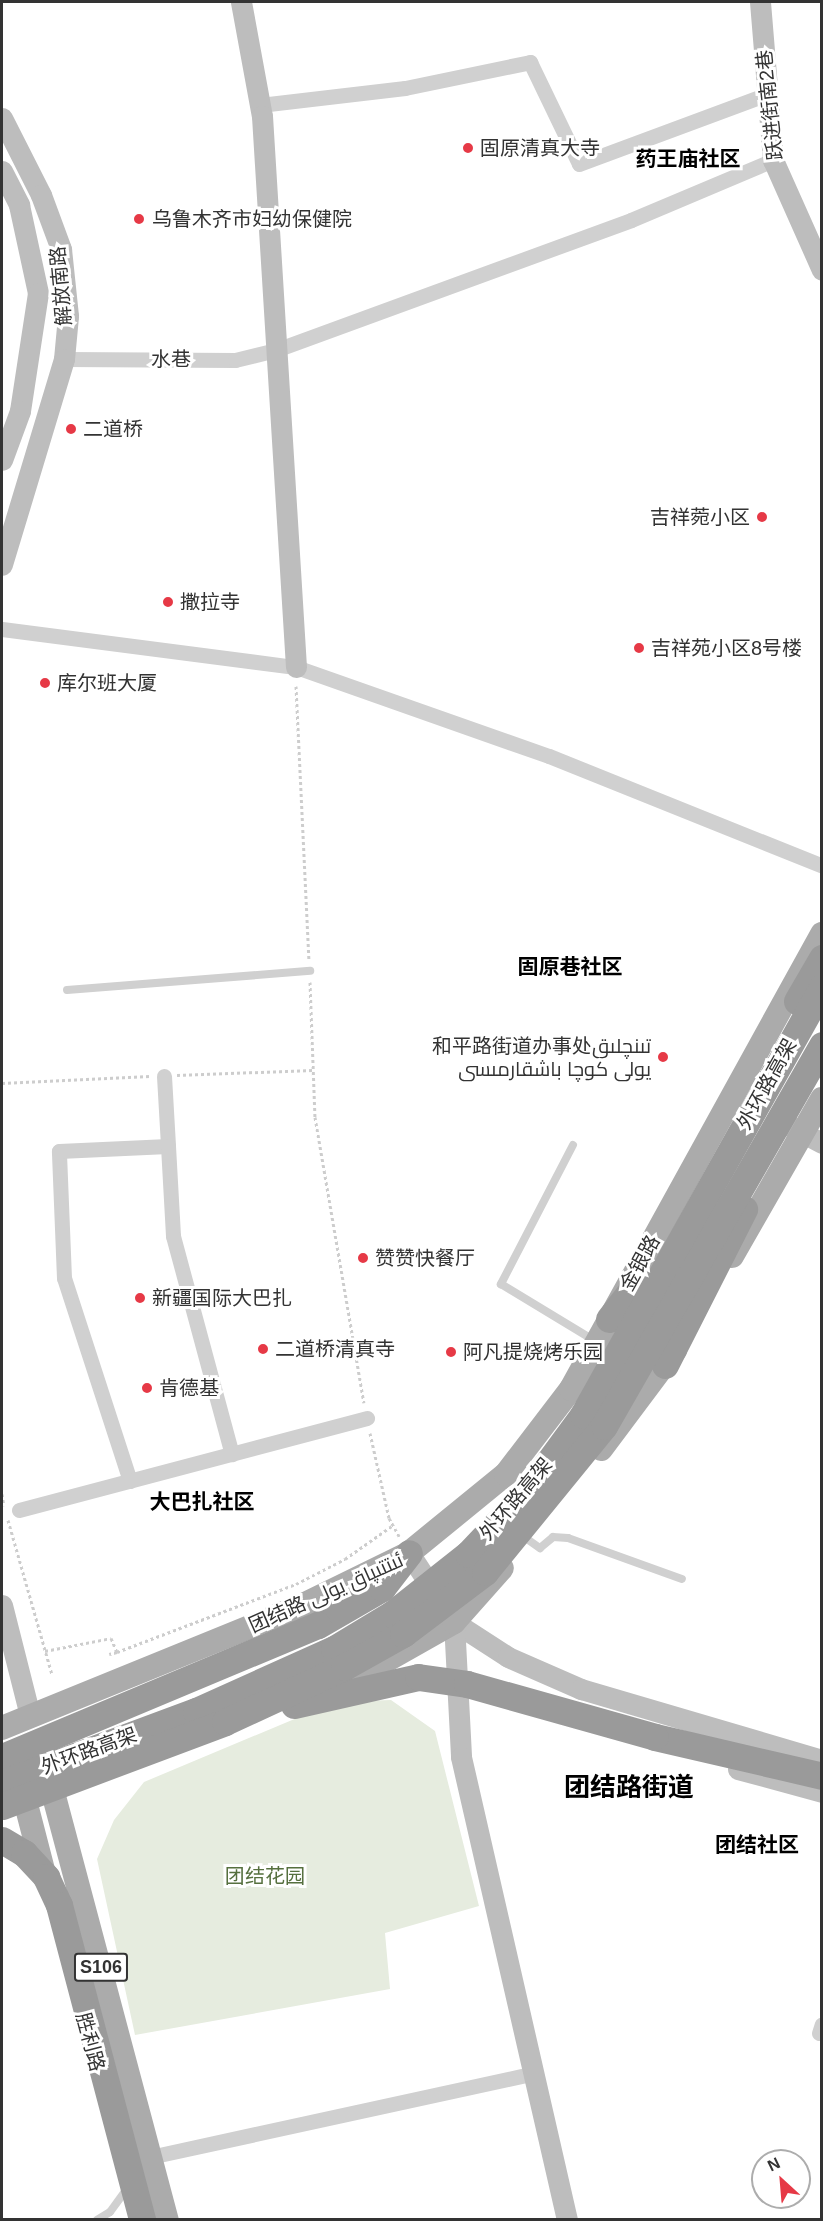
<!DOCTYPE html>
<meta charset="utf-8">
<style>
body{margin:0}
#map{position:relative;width:823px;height:2221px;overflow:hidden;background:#fff;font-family:Arial,Cairo,"Noto Sans SC",sans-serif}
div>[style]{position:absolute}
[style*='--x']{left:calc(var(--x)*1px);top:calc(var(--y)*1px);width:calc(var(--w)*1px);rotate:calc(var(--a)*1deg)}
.green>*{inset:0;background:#e6ecdf}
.path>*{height:3px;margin-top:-1.5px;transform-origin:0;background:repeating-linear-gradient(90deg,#cdcdcd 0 3px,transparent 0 6px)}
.lane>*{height:8px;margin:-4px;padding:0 4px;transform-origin:4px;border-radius:4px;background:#d0d0d0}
.street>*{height:15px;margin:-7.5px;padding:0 7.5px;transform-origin:7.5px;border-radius:7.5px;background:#d0d0d0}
.secondary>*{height:21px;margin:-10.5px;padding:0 10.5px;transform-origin:10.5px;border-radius:10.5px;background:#bdbdbd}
.primary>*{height:24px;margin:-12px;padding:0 12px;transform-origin:12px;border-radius:12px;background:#ababab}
.highway>*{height:27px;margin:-13.5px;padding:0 13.5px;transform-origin:13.5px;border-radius:13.5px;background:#9a9a9a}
.highway-bridge>*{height:27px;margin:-13.5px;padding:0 13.5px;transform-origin:13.5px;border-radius:13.5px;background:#9a9a9a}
.dots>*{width:16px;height:16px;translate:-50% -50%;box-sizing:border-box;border:3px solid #fff;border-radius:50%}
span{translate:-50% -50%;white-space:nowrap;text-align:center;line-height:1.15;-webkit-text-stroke:6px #fff;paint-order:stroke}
.shield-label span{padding:2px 4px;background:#fff;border:2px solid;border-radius:4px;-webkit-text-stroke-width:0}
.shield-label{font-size:18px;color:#333;font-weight:700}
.street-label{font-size:20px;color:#333}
.poi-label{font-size:20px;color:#333}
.left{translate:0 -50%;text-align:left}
.right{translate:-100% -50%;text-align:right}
.park-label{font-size:20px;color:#56703f}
.neighbourhood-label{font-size:21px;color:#000;font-weight:700}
.district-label{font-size:26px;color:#000;font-weight:700}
.frame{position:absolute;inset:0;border:3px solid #333;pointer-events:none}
.north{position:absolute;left:751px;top:2149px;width:60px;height:60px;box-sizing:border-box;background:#fff;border:2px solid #adadad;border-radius:50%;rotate:334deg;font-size:16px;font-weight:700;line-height:24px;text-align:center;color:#333}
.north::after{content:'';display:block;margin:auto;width:21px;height:27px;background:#e63946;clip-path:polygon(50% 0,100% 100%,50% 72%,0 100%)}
</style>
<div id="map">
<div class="green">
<div style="clip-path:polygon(391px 1700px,435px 1731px,479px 1906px,385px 1933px,390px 1989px,135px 2035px,97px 1859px,114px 1820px,144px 1782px,335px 1702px)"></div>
</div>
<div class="path">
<div style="--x:296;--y:686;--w:275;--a:87.3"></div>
<div style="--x:310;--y:982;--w:135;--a:87.9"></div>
<div style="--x:315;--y:1117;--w:290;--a:80.3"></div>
<div style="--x:177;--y:1075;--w:136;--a:-2.1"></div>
<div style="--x:2;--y:1083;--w:148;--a:-2.7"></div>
<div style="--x:370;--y:1433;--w:87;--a:77.4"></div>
<div style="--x:389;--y:1518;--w:21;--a:61"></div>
<div style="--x:2;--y:1494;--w:12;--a:81"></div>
<div style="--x:8;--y:1520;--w:160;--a:74.1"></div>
<div style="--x:45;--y:1651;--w:67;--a:-11.1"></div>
<div style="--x:111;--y:1638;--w:15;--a:67"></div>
<div style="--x:117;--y:1652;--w:8;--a:166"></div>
<div style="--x:117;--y:1652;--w:191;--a:-20.8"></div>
<div style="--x:296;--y:1584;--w:55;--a:-27"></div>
<div style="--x:345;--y:1559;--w:59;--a:-35.3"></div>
</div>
<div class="lane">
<div style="--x:67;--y:990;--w:244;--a:-4.5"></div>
<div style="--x:573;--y:1145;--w:157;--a:117.4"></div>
<div style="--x:501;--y:1284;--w:110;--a:31.2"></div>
<div style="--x:527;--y:1539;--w:16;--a:35"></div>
<div style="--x:540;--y:1548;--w:17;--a:-40"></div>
<div style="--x:553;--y:1537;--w:15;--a:4"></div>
<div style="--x:568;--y:1538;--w:121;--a:19.8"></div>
<div style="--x:97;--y:2220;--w:15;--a:-32"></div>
<div style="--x:110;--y:2212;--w:29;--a:-54"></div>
</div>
<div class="street">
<div style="--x:260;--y:105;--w:146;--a:-6.7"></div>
<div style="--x:405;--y:88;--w:128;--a:-11.7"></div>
<div style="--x:530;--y:62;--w:113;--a:64.3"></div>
<div style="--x:579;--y:164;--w:201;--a:-20.4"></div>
<div style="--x:64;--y:359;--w:171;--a:0.3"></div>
<div style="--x:235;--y:360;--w:42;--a:-13.7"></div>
<div style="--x:276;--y:350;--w:378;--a:-20.1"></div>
<div style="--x:631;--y:220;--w:154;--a:-22.9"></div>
<div style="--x:2;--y:629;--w:296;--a:7.4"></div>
<div style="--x:296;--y:667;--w:268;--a:19.4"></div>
<div style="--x:549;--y:756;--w:294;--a:21.9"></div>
<div style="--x:164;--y:1076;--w:70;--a:86.7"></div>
<div style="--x:130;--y:1481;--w:213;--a:-108"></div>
<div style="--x:64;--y:1278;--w:127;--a:-92.3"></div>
<div style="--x:59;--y:1151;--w:109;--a:-2.6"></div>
<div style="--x:168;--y:1146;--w:90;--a:86.8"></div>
<div style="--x:173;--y:1236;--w:226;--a:74.9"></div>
<div style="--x:19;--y:1510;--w:360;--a:-14.8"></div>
<div style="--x:819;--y:2033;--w:9;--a:-72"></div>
<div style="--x:150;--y:2157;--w:390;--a:-12.3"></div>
</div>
<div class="secondary">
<div style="--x:241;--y:2;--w:116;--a:79.6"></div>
<div style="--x:262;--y:116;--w:552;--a:86.47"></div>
<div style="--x:760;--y:2;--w:159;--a:85.3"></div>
<div style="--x:773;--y:160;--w:120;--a:66"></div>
<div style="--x:2;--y:118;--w:86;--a:63.1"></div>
<div style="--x:41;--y:195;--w:58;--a:69.7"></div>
<div style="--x:61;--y:249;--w:67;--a:84"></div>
<div style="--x:68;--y:316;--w:43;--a:95.3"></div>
<div style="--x:64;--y:359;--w:215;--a:106.8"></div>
<div style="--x:2;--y:171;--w:38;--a:63"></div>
<div style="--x:19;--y:205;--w:90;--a:77.8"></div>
<div style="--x:38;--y:293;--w:119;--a:98.7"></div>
<div style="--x:20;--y:411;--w:52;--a:110.2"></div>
<div style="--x:788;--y:1125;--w:38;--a:28"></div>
<div style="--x:409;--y:1553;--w:82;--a:56.9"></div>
<div style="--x:454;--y:1622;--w:64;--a:32.9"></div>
<div style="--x:508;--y:1657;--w:80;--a:23.7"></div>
<div style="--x:581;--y:1689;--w:251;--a:16.4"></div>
<div style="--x:2;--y:1605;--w:114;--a:75.8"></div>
<div style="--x:454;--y:1622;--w:135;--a:87"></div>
<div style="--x:461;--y:1757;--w:475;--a:77.1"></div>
<div style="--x:738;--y:1769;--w:87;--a:15.3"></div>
</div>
<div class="primary">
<div style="--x:732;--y:1256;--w:181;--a:-60.2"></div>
<div style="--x:601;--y:1449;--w:124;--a:-53.2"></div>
<div style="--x:330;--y:1684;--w:44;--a:-20.1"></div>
<div style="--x:371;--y:1669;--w:95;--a:-29.5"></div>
<div style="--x:454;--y:1622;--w:72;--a:-48.4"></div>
<div style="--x:2;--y:1728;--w:323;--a:-22.2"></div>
<div style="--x:301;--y:1606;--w:120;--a:-26.1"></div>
<div style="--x:409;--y:1553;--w:125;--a:-39.2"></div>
<div style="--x:506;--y:1474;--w:107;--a:-52.6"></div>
<div style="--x:571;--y:1389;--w:520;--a:-61.12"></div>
<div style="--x:47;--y:1770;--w:466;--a:75.1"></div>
<div style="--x:20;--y:1781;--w:100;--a:75.5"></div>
</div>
<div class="highway">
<div style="--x:609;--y:1319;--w:51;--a:-52.2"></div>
<div style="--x:665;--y:1365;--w:175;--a:-63.1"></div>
<div style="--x:318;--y:1625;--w:74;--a:-30"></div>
<div style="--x:382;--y:1588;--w:44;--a:-52.4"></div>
<div style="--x:655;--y:1737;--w:171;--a:13.1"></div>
</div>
<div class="highway-bridge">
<div style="--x:797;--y:1001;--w:50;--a:-59.8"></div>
<div style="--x:294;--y:1705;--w:127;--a:-12.7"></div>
<div style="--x:418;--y:1677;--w:49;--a:8.1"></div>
<div style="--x:467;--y:1684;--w:195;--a:15.7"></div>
<div style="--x:2;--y:1757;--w:342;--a:-22.7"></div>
<div style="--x:2;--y:1783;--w:207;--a:-20.4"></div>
<div style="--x:196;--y:1711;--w:151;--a:-24.2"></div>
<div style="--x:334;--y:1649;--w:68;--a:-31.1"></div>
<div style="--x:392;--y:1614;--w:97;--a:-38.3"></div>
<div style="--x:468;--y:1554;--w:83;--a:-46.5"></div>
<div style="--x:525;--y:1494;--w:98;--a:-53.7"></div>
<div style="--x:583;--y:1415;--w:490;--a:-60.8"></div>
<div style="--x:2;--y:1806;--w:238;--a:-20.6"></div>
<div style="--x:225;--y:1722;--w:131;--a:-24.8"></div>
<div style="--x:344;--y:1667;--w:68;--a:-29.2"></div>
<div style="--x:403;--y:1634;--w:103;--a:-37.1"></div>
<div style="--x:485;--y:1572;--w:188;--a:-50.8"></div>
<div style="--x:604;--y:1426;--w:439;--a:-60.2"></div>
<div style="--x:2;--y:1840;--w:26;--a:31"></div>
<div style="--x:24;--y:1853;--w:33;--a:47"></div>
<div style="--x:46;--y:1877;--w:31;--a:65"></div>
<div style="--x:59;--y:1905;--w:326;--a:75.2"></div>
</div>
<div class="dots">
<div style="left:468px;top:148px;background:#e63946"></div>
<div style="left:139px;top:219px;background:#e63946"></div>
<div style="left:71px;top:429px;background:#e63946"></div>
<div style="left:762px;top:517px;background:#e63946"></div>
<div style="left:168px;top:602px;background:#e63946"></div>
<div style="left:639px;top:648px;background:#e63946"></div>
<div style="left:45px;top:683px;background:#e63946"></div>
<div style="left:663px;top:1057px;background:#e63946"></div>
<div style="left:363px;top:1258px;background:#e63946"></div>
<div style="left:140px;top:1298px;background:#e63946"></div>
<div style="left:263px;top:1349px;background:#e63946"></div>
<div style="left:451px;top:1352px;background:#e63946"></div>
<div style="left:147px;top:1388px;background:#e63946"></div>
</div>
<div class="shield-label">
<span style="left:101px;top:1967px">S106</span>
</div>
<div class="street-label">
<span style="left:770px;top:105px;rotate:-96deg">跃进街南2巷</span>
<span style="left:61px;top:286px;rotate:-95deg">解放南路</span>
<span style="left:171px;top:359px">水巷</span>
<span style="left:767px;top:1084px;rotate:-61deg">外环路高架</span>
<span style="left:640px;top:1263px;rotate:-61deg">金银路</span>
<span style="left:516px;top:1499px;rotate:-50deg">外环路高架</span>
<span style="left:326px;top:1593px;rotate:-24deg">团结路 ئىتتىپاق يولى</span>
<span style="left:89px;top:1751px;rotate:-20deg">外环路高架</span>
<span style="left:90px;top:2042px;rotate:75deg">胜利路</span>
</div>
<div class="poi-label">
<span class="left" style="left:480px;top:148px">固原清真大寺</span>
<span class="left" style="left:152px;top:219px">乌鲁木齐市妇幼保健院</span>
<span class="left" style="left:83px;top:429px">二道桥</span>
<span class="right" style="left:750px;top:517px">吉祥菀小区</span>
<span class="left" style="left:180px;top:602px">撒拉寺</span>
<span class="left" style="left:651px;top:648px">吉祥苑小区8号楼</span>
<span class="left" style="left:57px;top:683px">库尔班大厦</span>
<span class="right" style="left:651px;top:1058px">和平路街道办事处تىنچلىق<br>يولى كوچا باشقارمىسى</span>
<span class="left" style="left:375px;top:1258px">赞赞快餐厅</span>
<span class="left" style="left:152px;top:1298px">新疆国际大巴扎</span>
<span class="left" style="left:275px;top:1349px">二道桥清真寺</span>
<span class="left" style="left:463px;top:1352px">阿凡提烧烤乐园</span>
<span class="left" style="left:159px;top:1388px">肯德基</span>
</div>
<div class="park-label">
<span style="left:265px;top:1876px">团结花园</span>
</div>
<div class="neighbourhood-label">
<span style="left:688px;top:159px">药王庙社区</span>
<span style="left:570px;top:967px">固原巷社区</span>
<span style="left:202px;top:1502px">大巴扎社区</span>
<span style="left:757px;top:1845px">团结社区</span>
</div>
<div class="district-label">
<span style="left:629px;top:1788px">团结路街道</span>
</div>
<div class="frame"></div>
<div class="north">N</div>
</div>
